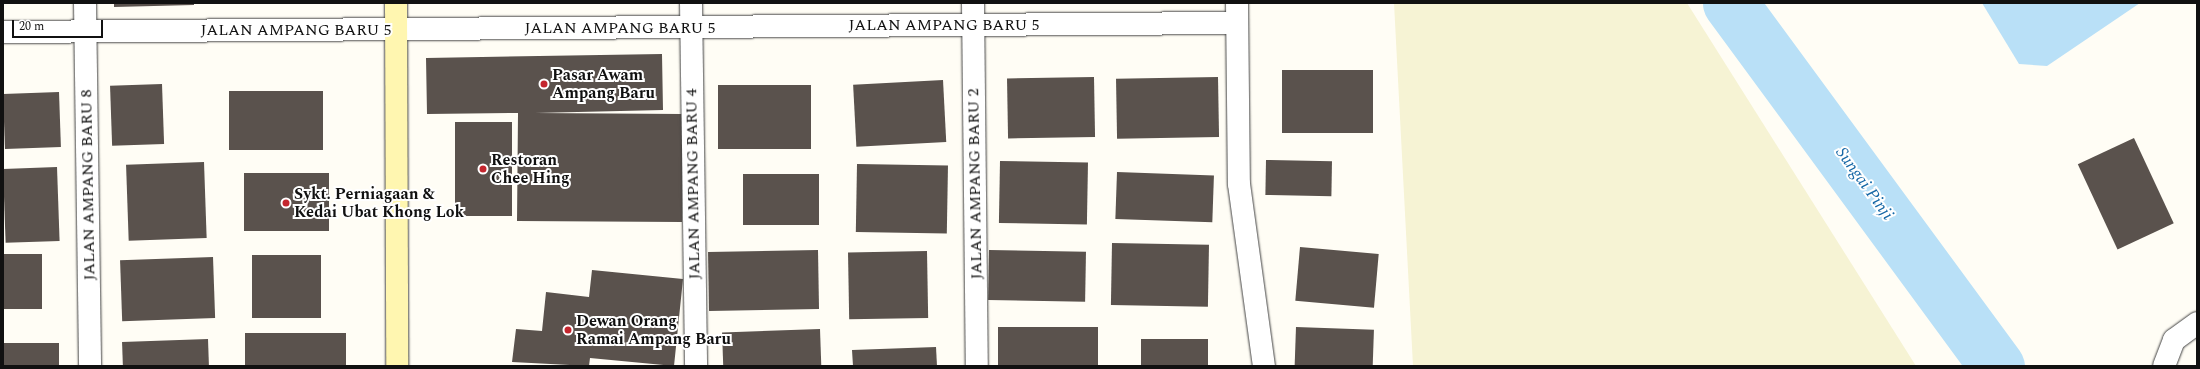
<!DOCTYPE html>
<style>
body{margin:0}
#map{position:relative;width:2200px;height:369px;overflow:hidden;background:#fffdf5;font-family:Spectral,serif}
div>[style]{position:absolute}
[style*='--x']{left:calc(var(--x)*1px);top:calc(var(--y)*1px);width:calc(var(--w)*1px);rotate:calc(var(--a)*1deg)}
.farmland>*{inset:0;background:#f6f3d4}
.water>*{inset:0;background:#b9e0f7}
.river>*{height:55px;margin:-27.5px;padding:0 27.5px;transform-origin:27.5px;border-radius:27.5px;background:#b9e0f7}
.building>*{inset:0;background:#5a524d;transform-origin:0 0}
.roads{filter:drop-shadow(0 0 1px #444) drop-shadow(0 0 1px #444)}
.minor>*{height:22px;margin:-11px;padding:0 11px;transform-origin:11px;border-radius:11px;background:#fff}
.secondary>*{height:22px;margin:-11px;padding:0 11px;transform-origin:11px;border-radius:11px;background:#fff6b0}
.dots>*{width:11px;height:11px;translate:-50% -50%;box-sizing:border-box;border:2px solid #fff;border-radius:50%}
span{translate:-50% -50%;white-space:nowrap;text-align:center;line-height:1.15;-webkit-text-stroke:4px #fff;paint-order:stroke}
.street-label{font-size:16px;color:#111}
.poi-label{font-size:16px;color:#111;font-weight:700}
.left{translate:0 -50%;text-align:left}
.water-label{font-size:17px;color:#1768a6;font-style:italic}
.frame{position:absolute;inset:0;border:4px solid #111;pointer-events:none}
.scale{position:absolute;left:12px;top:20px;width:91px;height:18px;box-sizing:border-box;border:2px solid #111;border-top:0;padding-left:5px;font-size:12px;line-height:14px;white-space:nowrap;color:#111;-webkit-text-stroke:3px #fff;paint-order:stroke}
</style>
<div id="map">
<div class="farmland">
<div style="clip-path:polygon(1394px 3px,1687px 3px,1916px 366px,1413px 366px)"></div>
</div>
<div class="water">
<div style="clip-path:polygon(1982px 3px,2140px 3px,2047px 66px,2019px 64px)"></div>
</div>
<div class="river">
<div style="--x:1730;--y:3;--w:451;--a:53.7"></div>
</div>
<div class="building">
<div style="clip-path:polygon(114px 3px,194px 3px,194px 5px,114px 7px)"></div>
<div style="clip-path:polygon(662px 54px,663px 110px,535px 113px,682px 114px,682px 222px,517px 221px,518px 113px,427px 114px,426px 58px)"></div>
<div style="left:1282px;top:70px;width:91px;height:63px"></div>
<div style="left:1094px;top:77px;width:60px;height:87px;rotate:89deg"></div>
<div style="left:1218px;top:77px;width:60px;height:102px;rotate:89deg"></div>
<div style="left:943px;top:80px;width:62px;height:90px;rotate:87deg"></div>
<div style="left:162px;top:84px;width:60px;height:52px;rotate:88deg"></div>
<div style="left:718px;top:85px;width:93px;height:64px"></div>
<div style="left:323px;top:91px;width:59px;height:94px;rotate:90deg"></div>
<div style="left:59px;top:92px;width:55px;height:56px;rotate:88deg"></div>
<div style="left:512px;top:122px;width:94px;height:57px;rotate:90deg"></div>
<div style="left:2134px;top:138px;width:94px;height:62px;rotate:65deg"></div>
<div style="left:1266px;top:160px;width:66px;height:35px;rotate:1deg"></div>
<div style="left:1000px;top:161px;width:88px;height:62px;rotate:1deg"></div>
<div style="left:204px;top:162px;width:76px;height:78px;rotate:88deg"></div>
<div style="left:857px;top:164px;width:91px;height:68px;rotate:1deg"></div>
<div style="left:57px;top:167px;width:74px;height:54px;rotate:88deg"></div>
<div style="left:1117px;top:172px;width:97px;height:47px;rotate:2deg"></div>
<div style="left:329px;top:173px;width:58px;height:85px;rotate:90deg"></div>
<div style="left:743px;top:174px;width:76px;height:51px"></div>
<div style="left:1112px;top:243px;width:97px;height:62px;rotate:1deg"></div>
<div style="left:1300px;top:247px;width:79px;height:54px;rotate:5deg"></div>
<div style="left:818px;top:250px;width:59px;height:110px;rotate:89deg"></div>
<div style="left:989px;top:250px;width:97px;height:50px;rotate:1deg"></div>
<div style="left:927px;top:251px;width:67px;height:79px;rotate:89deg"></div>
<div style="left:3px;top:254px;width:39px;height:55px"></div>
<div style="left:321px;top:255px;width:63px;height:69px;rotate:90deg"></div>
<div style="left:213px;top:257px;width:61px;height:93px;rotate:88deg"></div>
<div style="clip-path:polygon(592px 270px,683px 279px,674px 366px,590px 358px,589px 366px,512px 362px,516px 329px,542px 331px,546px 292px,589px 297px)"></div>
<div style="left:1098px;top:327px;width:39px;height:100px;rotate:90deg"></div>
<div style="left:1296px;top:327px;width:78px;height:39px;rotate:2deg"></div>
<div style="left:820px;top:329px;width:37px;height:98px;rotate:88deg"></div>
<div style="left:346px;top:333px;width:33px;height:101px;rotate:90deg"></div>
<div style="left:208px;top:339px;width:27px;height:86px;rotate:88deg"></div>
<div style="left:1208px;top:339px;width:27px;height:67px;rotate:90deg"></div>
<div style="left:59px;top:343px;width:23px;height:56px;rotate:90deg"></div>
<div style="clip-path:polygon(936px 347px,937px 366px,853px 366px,852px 350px)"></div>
</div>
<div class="roads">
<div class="minor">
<div style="--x:85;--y:3;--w:363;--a:89.2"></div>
<div style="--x:691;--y:3;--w:363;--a:89.2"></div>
<div style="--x:973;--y:3;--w:363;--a:89.4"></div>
<div style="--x:1237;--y:3;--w:181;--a:89.4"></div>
<div style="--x:1239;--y:184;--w:184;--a:82.2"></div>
<div style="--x:3;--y:32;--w:1233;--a:-0.42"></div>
<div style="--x:2164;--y:366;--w:28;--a:-69"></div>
<div style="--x:2174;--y:340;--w:29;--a:-36"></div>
</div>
<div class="secondary">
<div style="--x:396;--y:3;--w:363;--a:89.8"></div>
</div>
</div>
<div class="dots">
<div style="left:544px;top:84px;background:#c4262e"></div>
<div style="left:483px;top:169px;background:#c4262e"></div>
<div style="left:286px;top:203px;background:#c4262e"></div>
<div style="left:568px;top:330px;background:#c4262e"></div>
</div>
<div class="street-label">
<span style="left:944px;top:25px">JALAN AMPANG BARU 5</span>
<span style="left:620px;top:28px">JALAN AMPANG BARU 5</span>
<span style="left:296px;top:30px">JALAN AMPANG BARU 5</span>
<span style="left:693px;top:184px;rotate:-91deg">JALAN AMPANG BARU 4</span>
<span style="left:975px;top:184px;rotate:-91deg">JALAN AMPANG BARU 2</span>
<span style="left:88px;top:185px;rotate:-91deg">JALAN AMPANG BARU 8</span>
</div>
<div class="poi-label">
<span class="left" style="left:552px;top:84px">Pasar Awam<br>Ampang Baru</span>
<span class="left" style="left:491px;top:169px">Restoran<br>Chee Hing</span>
<span class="left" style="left:294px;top:203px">Sykt. Perniagaan &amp;<br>Kedai Ubat Khong Lok</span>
<span class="left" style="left:576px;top:330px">Dewan Orang<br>Ramai Ampang Baru</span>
</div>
<div class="water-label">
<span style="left:1864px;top:184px;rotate:54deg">Sungai Pinji</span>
</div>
<div class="frame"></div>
<div class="scale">20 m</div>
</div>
